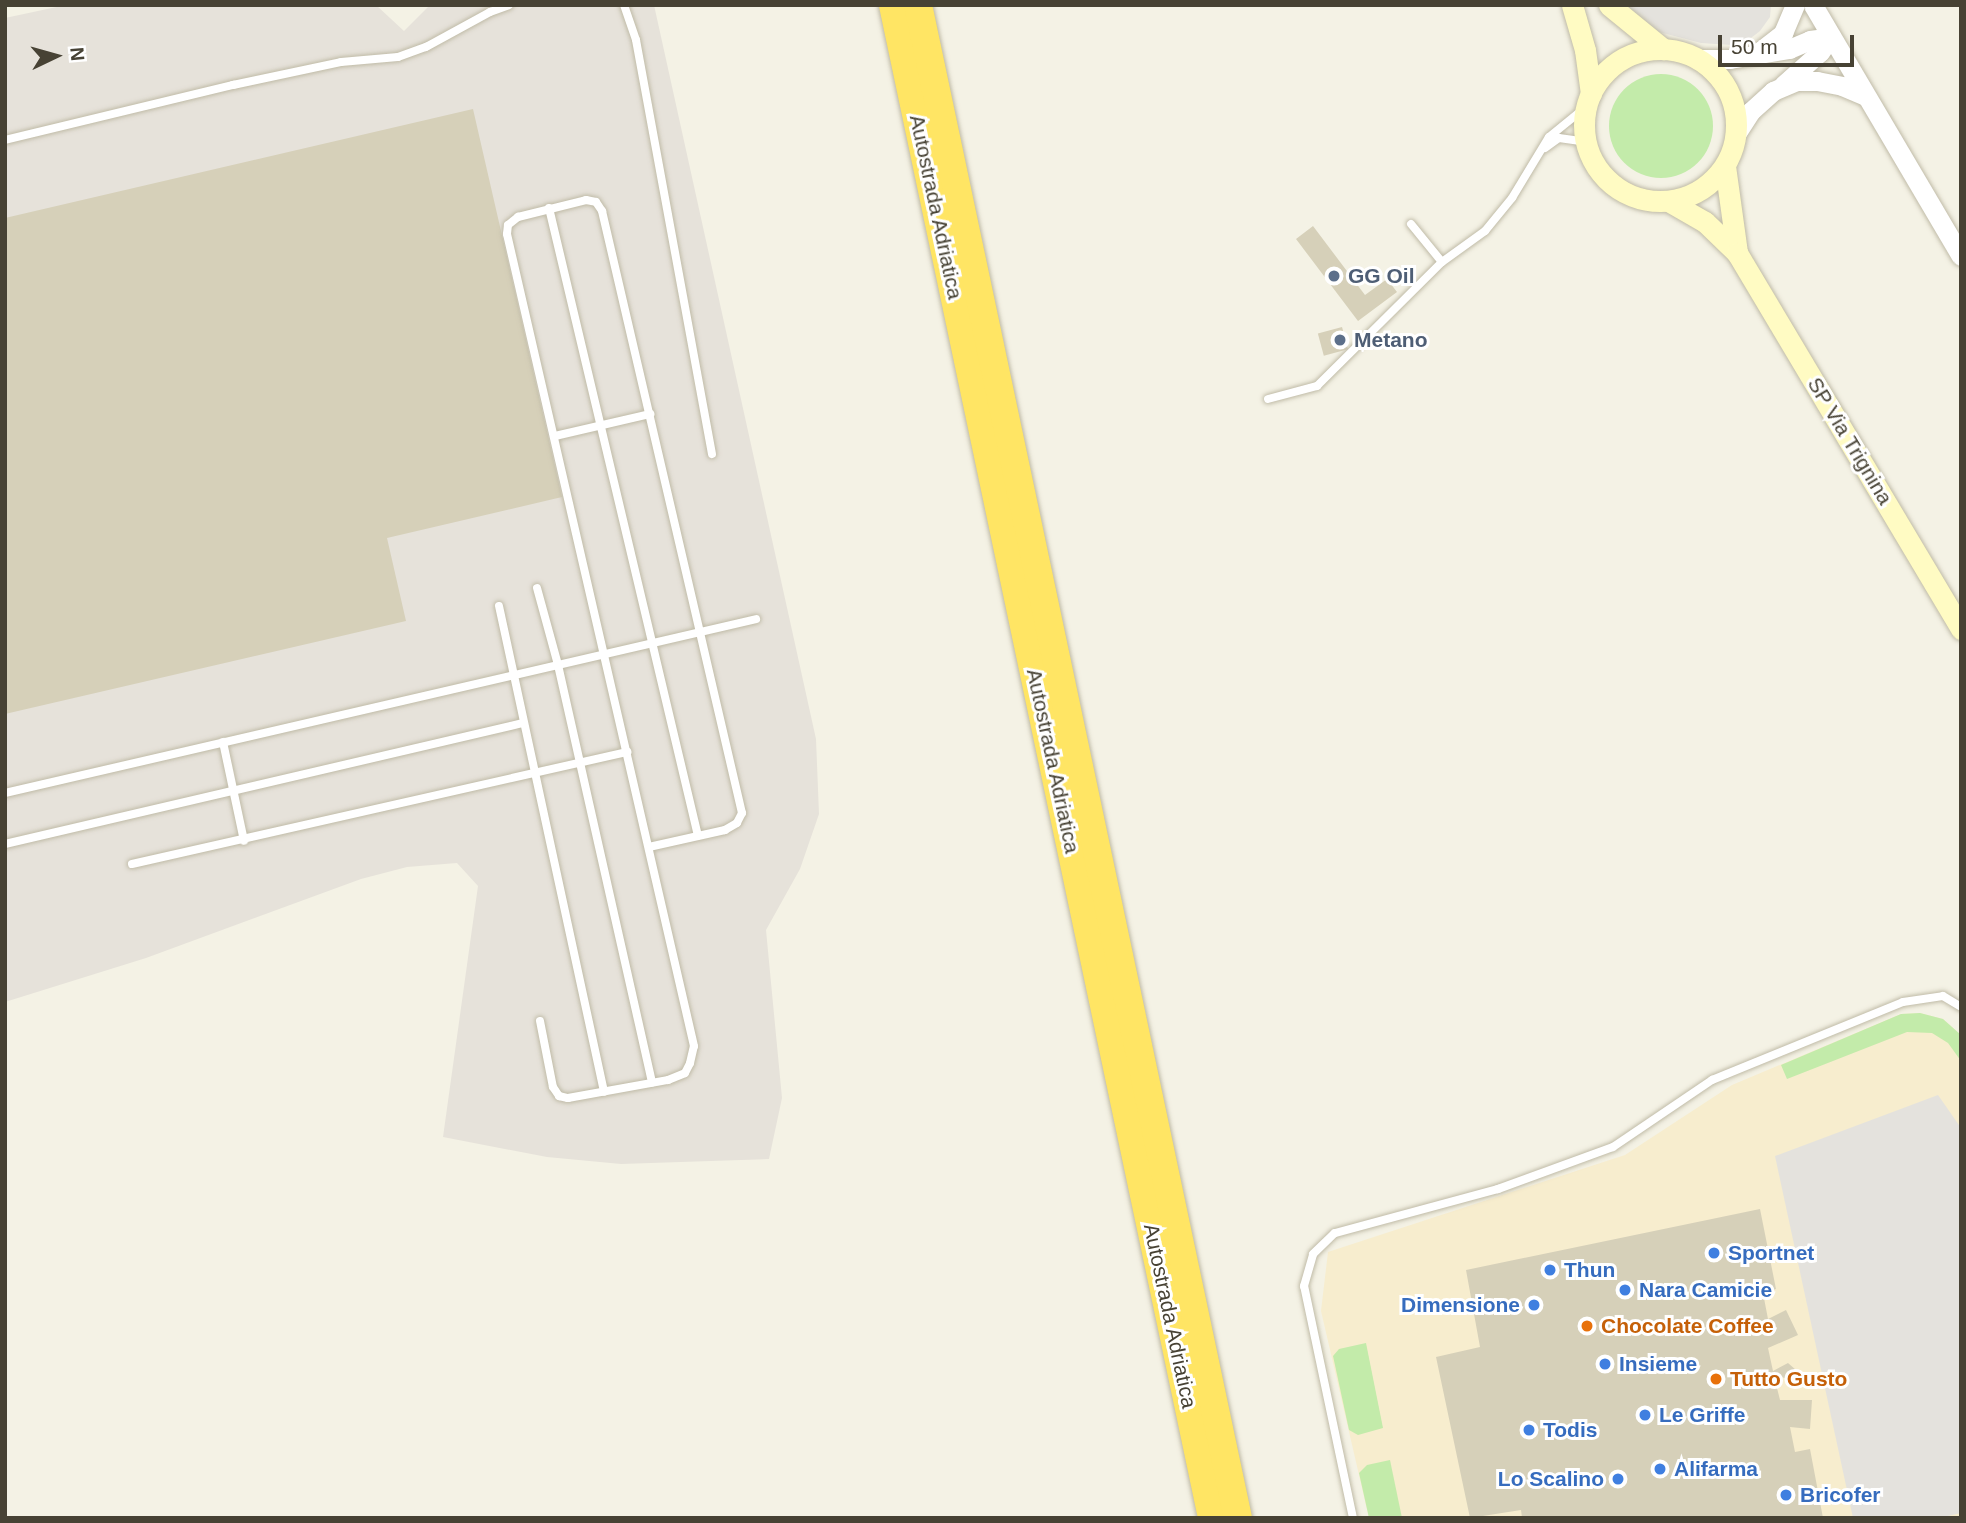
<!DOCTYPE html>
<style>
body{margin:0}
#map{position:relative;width:1966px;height:1523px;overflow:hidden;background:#f4f2e5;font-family:Arial,sans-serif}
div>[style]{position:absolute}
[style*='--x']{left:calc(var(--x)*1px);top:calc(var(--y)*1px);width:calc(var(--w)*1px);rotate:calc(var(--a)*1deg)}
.commercial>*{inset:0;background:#f7edce}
.industrial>*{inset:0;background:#e6e2da}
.green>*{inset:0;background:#c3ebaa}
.round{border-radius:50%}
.parking>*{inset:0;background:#e4e2dd}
.building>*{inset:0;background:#d6d0b9;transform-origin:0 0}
.roads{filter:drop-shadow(0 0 2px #c0bba7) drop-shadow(0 0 2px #c0bba7)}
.service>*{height:8px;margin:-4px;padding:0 4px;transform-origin:4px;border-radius:4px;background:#fff}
.tertiary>*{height:19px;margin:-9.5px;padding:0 9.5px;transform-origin:9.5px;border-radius:9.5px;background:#fff}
.secondary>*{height:21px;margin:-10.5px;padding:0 10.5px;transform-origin:10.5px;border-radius:10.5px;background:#fffbc3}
.secondary>.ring{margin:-10.5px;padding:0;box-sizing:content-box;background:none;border:21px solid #fffbc3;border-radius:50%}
.motorway>*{height:28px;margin:-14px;padding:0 14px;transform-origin:14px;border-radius:14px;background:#ffe564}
.dots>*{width:19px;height:19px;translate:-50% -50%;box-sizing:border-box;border:4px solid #fff;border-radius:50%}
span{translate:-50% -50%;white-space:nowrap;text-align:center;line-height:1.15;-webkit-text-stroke:6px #fff;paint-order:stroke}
.street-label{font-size:21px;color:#474234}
.service-label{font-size:21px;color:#4e5e75;font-weight:700}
.left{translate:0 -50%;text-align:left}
.shop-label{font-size:21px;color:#366cbe;font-weight:700}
.right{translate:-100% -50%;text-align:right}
.food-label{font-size:21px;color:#c56008;font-weight:700}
.frame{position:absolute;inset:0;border:7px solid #474234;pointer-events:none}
.north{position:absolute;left:21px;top:21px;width:70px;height:70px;-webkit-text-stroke:5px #fff;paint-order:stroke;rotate:85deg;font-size:19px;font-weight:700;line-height:28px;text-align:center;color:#474234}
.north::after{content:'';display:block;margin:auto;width:24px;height:32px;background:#474234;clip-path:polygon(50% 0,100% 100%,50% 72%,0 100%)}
.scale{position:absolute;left:1718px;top:35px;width:136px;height:32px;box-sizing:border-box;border:4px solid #474234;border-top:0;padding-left:9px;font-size:21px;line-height:24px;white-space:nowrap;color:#474234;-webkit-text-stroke:5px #fff;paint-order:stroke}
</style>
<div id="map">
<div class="commercial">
<div style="clip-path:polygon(1920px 1013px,1943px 1019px,1961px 1035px,1961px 1518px,1369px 1518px,1321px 1311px,1328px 1252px,1625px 1155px,1732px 1085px,1901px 1014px)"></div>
</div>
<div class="industrial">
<div style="clip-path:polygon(66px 5px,376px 5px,404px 31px,430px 5px,654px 5px,816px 739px,819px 814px,800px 869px,766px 930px,782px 1098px,769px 1159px,621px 1164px,547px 1157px,443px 1137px,478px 886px,457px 863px,407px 867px,361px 879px,146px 958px,5px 1002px,5px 18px)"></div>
</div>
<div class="green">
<div class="round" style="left:1609px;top:74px;width:104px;height:104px"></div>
<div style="clip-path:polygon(1920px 1013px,1943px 1019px,1961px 1035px,1961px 1061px,1948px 1043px,1932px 1033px,1907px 1032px,1787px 1079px,1781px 1065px,1901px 1014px)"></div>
<div style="clip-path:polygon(1366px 1343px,1383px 1428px,1358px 1435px,1349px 1430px,1333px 1356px,1339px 1349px)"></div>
<div style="clip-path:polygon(1390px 1460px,1402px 1518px,1369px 1518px,1359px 1473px,1367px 1465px)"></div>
</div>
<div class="parking">
<div style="clip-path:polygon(1626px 5px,1771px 5px,1770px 17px,1760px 31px,1747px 41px,1732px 45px,1701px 43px,1659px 32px,1636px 17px)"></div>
<div style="clip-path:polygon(1938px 1095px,1961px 1128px,1961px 1513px,1939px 1518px,1853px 1518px,1775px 1156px)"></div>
</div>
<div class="building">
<div style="clip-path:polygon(473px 109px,562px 497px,387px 538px,406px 621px,5px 714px,5px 218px)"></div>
<div style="clip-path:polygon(1313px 226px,1365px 295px,1387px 279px,1397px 292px,1358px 321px,1296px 239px)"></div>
<div style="left:1342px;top:327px;width:23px;height:25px;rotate:75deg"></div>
<div style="clip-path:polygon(1760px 1209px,1776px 1289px,1763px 1293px,1768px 1319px,1786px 1310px,1798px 1335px,1768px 1348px,1773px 1371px,1788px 1363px,1796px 1370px,1791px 1379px,1774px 1376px,1780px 1400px,1812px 1400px,1810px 1429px,1790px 1427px,1795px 1452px,1810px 1449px,1823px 1518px,1522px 1518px,1521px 1510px,1470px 1518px,1436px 1357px,1480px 1347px,1466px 1270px)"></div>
</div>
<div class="roads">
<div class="service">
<div style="--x:624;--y:5;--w:37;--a:71"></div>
<div style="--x:636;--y:40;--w:421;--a:79.6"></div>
<div style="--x:5;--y:140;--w:235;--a:-13.6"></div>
<div style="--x:233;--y:85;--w:110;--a:-12"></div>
<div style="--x:341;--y:62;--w:57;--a:-5"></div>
<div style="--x:398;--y:57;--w:30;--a:-20"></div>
<div style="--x:426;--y:47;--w:73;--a:-28.7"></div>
<div style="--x:490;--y:12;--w:20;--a:-20"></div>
<div style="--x:1545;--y:148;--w:17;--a:-36"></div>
<div style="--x:1559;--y:138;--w:27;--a:8"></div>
<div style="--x:549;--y:208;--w:645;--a:76.65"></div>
<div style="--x:1411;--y:224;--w:49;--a:50.8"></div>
<div style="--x:1442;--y:262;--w:53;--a:-35.8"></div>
<div style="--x:1485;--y:231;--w:43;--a:-50.7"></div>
<div style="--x:1512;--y:198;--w:71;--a:-58.8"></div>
<div style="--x:1549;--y:137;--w:49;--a:-39.2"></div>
<div style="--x:1268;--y:399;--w:51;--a:-14.9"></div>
<div style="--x:1317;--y:386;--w:176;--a:-44.8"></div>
<div style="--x:555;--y:436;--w:98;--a:-13"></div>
<div style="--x:537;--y:588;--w:80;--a:74.7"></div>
<div style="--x:558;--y:665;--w:428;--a:77.3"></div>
<div style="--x:499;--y:606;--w:497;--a:77.8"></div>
<div style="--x:223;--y:742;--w:101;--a:78"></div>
<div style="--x:5;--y:793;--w:771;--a:-13.04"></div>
<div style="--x:5;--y:844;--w:532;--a:-13.15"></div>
<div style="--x:132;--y:864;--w:508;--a:-12.75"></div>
<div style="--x:540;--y:1021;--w:67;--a:78.9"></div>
<div style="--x:553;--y:1087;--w:11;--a:56"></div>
<div style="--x:559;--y:1096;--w:9;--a:13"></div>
<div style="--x:568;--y:1098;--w:102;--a:-10.2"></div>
<div style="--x:668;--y:1080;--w:18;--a:-22"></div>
<div style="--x:685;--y:1073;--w:11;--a:-63"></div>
<div style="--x:690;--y:1063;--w:17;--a:-77"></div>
<div style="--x:694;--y:1046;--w:833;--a:-102.97"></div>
<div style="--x:507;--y:234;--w:9;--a:-84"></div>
<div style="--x:508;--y:225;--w:13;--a:-39"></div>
<div style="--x:518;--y:217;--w:70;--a:-14"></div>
<div style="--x:586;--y:200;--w:10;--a:11"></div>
<div style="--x:596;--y:202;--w:11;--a:56"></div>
<div style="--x:602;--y:211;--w:618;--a:76.91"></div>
<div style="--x:742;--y:813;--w:11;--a:117"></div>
<div style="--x:737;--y:823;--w:14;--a:150"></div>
<div style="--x:725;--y:830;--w:78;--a:167.4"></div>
<div style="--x:1353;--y:1518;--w:237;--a:-101.9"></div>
<div style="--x:1304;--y:1286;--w:33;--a:-74"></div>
<div style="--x:1313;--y:1254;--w:30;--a:-44"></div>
<div style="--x:1335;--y:1233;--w:169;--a:-15.1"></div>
<div style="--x:1498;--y:1189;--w:122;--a:-20.1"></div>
<div style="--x:1613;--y:1147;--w:120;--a:-34.1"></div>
<div style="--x:1712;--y:1080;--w:206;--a:-22.2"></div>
<div style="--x:1903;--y:1002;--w:40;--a:-8.5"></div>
<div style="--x:1943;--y:996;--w:21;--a:31"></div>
</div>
<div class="tertiary">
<div style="--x:1813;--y:5;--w:291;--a:59.5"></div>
<div style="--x:1759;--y:52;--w:31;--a:-38"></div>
<div style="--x:1783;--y:33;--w:30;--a:-67"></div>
<div style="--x:1699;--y:59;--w:31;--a:0"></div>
<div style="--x:1730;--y:59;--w:60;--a:-9.6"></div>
<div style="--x:1789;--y:49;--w:23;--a:-23"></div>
<div style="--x:1810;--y:40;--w:21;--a:-8"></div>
<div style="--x:1783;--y:85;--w:50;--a:-41.7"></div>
<div style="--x:1820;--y:52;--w:19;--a:-54"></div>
<div style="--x:1736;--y:134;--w:27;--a:-57"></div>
<div style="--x:1751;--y:111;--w:30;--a:-42"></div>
<div style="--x:1773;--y:91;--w:25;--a:-23"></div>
<div style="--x:1796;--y:81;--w:21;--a:0"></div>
<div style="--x:1817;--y:81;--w:25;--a:11"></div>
<div style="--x:1842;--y:86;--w:25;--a:23"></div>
</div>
<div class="secondary">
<div style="--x:1572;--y:5;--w:47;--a:73.9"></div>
<div style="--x:1585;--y:50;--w:44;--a:82.2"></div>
<div style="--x:1609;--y:5;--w:70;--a:39.2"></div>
<div class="ring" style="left:1584px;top:49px;width:131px;height:131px"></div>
<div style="--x:1725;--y:166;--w:88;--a:82.1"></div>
<div style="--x:1670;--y:202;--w:40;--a:29.7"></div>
<div style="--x:1705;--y:222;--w:45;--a:44.1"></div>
<div style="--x:1737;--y:253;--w:438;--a:59.2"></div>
</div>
<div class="motorway">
<div style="--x:893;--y:5;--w:1546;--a:78.09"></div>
<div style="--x:918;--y:5;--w:1546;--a:78.06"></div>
</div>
</div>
<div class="dots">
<div style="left:1334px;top:276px;background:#5c6f8a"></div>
<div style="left:1340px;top:340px;background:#5c6f8a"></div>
<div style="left:1714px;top:1253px;background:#3f7fe0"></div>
<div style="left:1550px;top:1270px;background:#3f7fe0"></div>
<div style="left:1625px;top:1290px;background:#3f7fe0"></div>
<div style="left:1534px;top:1305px;background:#3f7fe0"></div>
<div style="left:1587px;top:1326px;background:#e8710a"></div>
<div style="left:1605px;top:1364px;background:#3f7fe0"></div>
<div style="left:1716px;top:1379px;background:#e8710a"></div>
<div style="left:1645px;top:1415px;background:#3f7fe0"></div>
<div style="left:1529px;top:1430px;background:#3f7fe0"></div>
<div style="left:1660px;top:1469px;background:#3f7fe0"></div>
<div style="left:1618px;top:1479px;background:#3f7fe0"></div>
<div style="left:1786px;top:1495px;background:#3f7fe0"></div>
</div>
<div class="street-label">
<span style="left:936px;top:207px;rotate:78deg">Autostrada Adriatica</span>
<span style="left:1850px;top:441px;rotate:59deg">SP Via Trignina</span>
<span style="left:1053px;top:761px;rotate:78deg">Autostrada Adriatica</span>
<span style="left:1170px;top:1316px;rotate:78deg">Autostrada Adriatica</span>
</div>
<div class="service-label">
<span class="left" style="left:1348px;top:276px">GG Oil</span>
<span class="left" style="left:1354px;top:340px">Metano</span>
</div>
<div class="shop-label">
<span class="left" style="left:1728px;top:1253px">Sportnet</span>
<span class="left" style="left:1564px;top:1270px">Thun</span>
<span class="left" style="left:1639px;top:1290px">Nara Camicie</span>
<span class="right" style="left:1520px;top:1305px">Dimensione</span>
<span class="left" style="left:1619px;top:1364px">Insieme</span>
<span class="left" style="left:1659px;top:1415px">Le Griffe</span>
<span class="left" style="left:1543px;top:1430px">Todis</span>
<span class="left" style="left:1674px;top:1469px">Alifarma</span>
<span class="right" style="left:1604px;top:1479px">Lo Scalino</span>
<span class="left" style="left:1800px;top:1495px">Bricofer</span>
</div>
<div class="food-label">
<span class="left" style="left:1601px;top:1326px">Chocolate Coffee</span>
<span class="left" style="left:1730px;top:1379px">Tutto Gusto</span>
</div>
<div class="frame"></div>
<div class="north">N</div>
<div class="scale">50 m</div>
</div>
